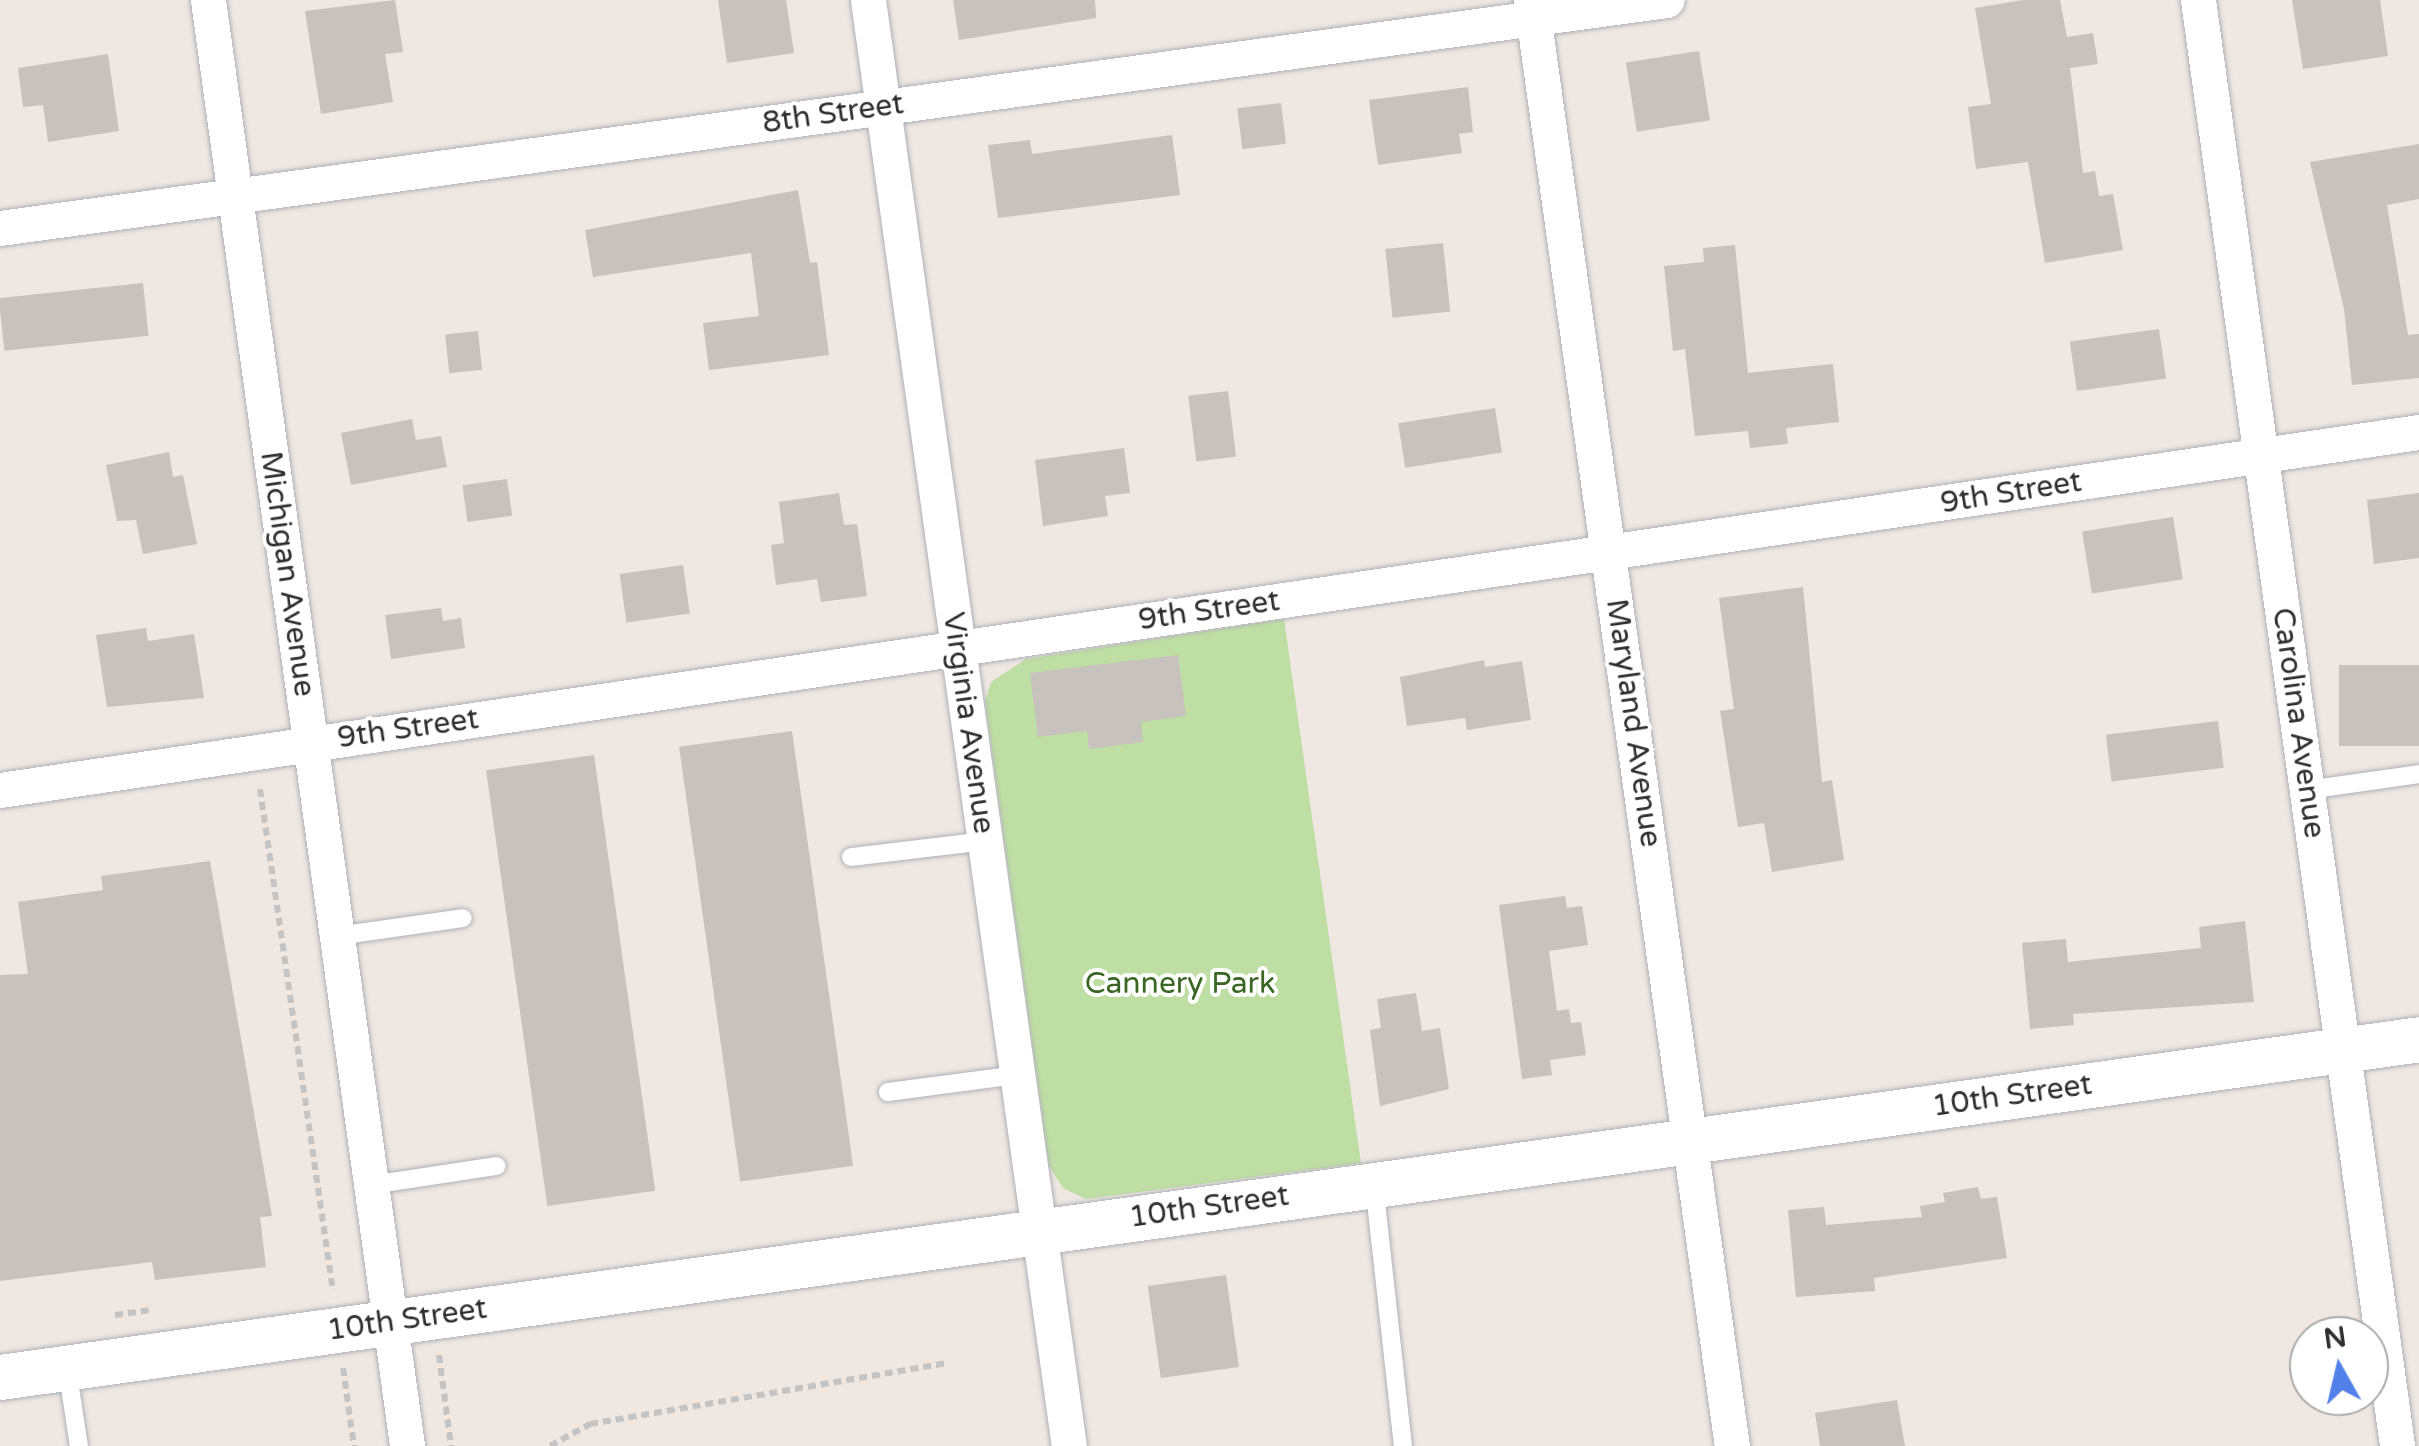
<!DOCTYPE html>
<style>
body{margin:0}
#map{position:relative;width:2419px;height:1446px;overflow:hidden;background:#eee7e2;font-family:"Varela Round",sans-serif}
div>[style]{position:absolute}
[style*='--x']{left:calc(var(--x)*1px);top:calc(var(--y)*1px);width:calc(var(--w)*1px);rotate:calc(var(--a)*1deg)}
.green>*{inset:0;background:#bfdea4}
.building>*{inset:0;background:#c7c2bd;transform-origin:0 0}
.path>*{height:6px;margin-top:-3px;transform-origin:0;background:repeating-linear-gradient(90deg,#c4c4c4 0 8px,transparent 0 13px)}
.roads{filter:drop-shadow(0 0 2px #aeb1b8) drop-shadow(0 0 2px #aeb1b8)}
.service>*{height:18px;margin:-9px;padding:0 9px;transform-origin:9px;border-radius:9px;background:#fff}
.minor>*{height:35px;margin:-17.5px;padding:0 17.5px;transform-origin:17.5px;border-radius:17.5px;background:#fff}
.tertiary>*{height:45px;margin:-22.5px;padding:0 22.5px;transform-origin:22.5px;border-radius:22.5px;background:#fff}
span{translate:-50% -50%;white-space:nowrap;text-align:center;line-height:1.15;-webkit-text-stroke:8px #fff;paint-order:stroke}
.street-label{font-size:30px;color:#2e2e2e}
.park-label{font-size:30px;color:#396623}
.north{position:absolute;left:2289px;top:1316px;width:100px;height:100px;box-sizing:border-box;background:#fff;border:2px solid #ababab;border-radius:50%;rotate:352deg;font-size:28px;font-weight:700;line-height:40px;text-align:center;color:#2e2e2e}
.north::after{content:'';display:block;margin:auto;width:35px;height:45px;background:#5381ea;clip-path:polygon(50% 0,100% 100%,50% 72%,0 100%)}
</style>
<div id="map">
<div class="green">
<div style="clip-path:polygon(1284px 619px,1361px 1163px,1086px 1199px,1063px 1188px,1049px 1166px,985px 701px,991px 682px,1026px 659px)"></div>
</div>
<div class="building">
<div style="clip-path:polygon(395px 0,403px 52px,385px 54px,393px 102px,321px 114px,305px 11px)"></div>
<div style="clip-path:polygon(718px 0,786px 0,794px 53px,727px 63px)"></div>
<div style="clip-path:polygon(953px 0,1095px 0,1096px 18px,959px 40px)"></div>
<div style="clip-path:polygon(2023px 0,2060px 0,2067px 37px,2093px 33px,2098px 64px,2070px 68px,2083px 173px,2095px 171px,2099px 196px,2113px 194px,2123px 250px,2045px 263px,2028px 162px,1976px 169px,1968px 107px,1991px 104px,1975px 8px)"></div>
<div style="clip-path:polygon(2292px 0,2380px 0,2388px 56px,2303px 69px)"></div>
<div style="left:1699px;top:51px;width:70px;height:74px;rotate:81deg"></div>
<div style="clip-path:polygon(108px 54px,119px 131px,48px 142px,43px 105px,23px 107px,18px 68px)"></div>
<div style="clip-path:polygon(1468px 87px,1473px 132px,1459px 134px,1462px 153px,1378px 165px,1369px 100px)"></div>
<div style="left:1281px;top:103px;width:41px;height:44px;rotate:83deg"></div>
<div style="clip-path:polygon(1172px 135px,1180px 195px,998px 218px,988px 145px,1030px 140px,1032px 154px)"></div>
<div style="clip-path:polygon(2419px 144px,2419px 199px,2387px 205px,2408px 335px,2419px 334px,2419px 378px,2352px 385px,2344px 309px,2310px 162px)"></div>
<div style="clip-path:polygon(798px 190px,810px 263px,817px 262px,829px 355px,709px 370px,703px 323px,759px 316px,751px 253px,593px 277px,585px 230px)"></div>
<div style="left:1443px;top:243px;width:69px;height:58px;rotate:84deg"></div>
<div style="clip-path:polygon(1735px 245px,1748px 373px,1833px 364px,1839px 422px,1786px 428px,1788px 444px,1750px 448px,1748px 431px,1695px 436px,1685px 349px,1673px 351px,1664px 266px,1704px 262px,1703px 248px)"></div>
<div style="left:143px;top:283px;width:53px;height:145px;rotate:84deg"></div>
<div style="left:2159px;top:329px;width:50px;height:90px;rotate:82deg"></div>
<div style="left:478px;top:331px;width:39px;height:33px;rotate:84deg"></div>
<div style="left:1228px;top:391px;width:66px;height:40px;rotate:83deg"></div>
<div style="left:1495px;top:408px;width:45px;height:98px;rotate:81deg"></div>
<div style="clip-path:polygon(412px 419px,416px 440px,441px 436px,447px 467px,351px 485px,341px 433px)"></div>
<div style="clip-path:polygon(1124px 448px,1130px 493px,1105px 496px,1108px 516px,1043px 526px,1035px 460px)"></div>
<div style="clip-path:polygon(169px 452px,173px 477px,183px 475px,197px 544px,143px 554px,136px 520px,117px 521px,106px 465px)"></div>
<div style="left:507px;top:479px;width:37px;height:45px;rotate:82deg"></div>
<div style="clip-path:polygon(839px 493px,844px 525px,857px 524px,867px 596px,821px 602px,817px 579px,776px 585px,771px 545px,784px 543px,779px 502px)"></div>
<div style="clip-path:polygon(2419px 493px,2419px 558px,2374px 564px,2367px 500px)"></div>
<div style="left:2173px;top:517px;width:63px;height:92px;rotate:81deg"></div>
<div style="left:683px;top:565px;width:49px;height:64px;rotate:82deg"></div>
<div style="clip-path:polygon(1803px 587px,1822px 782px,1832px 780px,1844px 860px,1772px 872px,1764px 823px,1738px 827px,1720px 711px,1734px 709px,1719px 598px)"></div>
<div style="clip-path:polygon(441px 608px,443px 621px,461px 618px,465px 648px,391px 659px,385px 615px)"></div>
<div style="clip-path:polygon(146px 628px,148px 641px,194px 634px,204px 698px,107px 707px,96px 635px)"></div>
<div style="clip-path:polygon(1178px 655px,1186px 716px,1141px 722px,1143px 742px,1089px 749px,1087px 731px,1038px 737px,1030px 673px)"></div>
<div style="clip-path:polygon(1484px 660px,1485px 667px,1522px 661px,1531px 720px,1467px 730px,1465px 718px,1407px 726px,1400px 677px)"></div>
<div style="left:2419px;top:665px;width:81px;height:80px;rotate:90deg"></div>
<div style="left:2218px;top:721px;width:47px;height:113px;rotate:83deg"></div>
<div style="left:792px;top:731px;width:439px;height:114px;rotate:82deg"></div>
<div style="left:594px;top:755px;width:440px;height:109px;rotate:82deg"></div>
<div style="clip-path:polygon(210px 861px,272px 1216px,260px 1217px,266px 1267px,155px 1280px,152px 1262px,0 1281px,0 975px,28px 974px,18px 902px,103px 890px,101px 876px)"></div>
<div style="clip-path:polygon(1565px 896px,1567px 908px,1582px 906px,1588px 945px,1549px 951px,1557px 1011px,1569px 1009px,1571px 1023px,1581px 1022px,1586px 1055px,1550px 1060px,1552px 1075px,1522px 1079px,1499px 905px)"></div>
<div style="clip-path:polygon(2245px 921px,2254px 1002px,2073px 1014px,2074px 1025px,2030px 1029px,2022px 943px,2066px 939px,2068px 962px,2201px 948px,2199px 927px)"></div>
<div style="clip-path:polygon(1416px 993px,1422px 1031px,1440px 1028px,1449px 1089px,1380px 1106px,1370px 1030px,1381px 1028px,1377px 999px)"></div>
<div style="clip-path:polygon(1978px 1187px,1981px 1199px,1997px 1197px,2007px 1258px,1874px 1278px,1875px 1291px,1796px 1297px,1788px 1210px,1824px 1207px,1826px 1225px,1922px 1217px,1920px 1206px,1945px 1202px,1943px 1193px)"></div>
<div style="left:1226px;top:1275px;width:93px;height:79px;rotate:82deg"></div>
<div style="clip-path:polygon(1897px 1400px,1905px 1446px,1820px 1446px,1815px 1413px)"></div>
</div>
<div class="path">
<div style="--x:260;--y:789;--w:507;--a:81.73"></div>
<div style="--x:115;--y:1315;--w:36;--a:-8"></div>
<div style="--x:439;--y:1355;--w:92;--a:82.5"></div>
<div style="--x:343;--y:1368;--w:79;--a:82"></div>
<div style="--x:550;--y:1446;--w:46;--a:-28.8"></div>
<div style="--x:590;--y:1424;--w:362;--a:-9.7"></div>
</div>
<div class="roads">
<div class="service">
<div style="--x:2307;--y:790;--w:113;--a:-8.1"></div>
<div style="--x:851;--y:857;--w:135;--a:-6.8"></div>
<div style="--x:337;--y:936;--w:127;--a:-8.1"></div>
<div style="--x:888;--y:1092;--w:131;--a:-7.5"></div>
<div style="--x:1374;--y:1184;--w:264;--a:83.7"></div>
<div style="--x:371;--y:1185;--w:127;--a:-8.6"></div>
<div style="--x:67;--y:1368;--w:79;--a:81.3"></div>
</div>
<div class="minor">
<div style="--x:208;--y:0;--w:1460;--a:82.16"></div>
<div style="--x:868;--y:0;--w:1460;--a:82.09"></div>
<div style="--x:1531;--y:0;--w:1460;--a:82.09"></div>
<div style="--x:2198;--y:0;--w:1460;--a:82.16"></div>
<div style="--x:0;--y:228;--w:1682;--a:-7.79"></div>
<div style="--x:0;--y:790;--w:2445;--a:-8.42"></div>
</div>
<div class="tertiary">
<div style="--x:0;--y:1377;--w:2442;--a:-7.95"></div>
</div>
</div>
<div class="street-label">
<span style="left:833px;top:114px;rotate:-8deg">8th Street</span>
<span style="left:2011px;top:493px;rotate:-9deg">9th Street</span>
<span style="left:287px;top:574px;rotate:82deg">Michigan Avenue</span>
<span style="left:1209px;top:611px;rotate:-8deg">9th Street</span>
<span style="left:968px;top:723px;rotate:82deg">Virginia Avenue</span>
<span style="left:1633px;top:723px;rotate:82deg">Maryland Avenue</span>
<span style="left:2298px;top:723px;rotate:82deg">Carolina Avenue</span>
<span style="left:408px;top:729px;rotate:-8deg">9th Street</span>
<span style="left:2012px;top:1096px;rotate:-8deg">10th Street</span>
<span style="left:1209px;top:1207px;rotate:-8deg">10th Street</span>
<span style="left:407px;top:1320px;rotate:-8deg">10th Street</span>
</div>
<div class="park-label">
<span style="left:1180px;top:984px">Cannery Park</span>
</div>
<div class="north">N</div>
</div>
